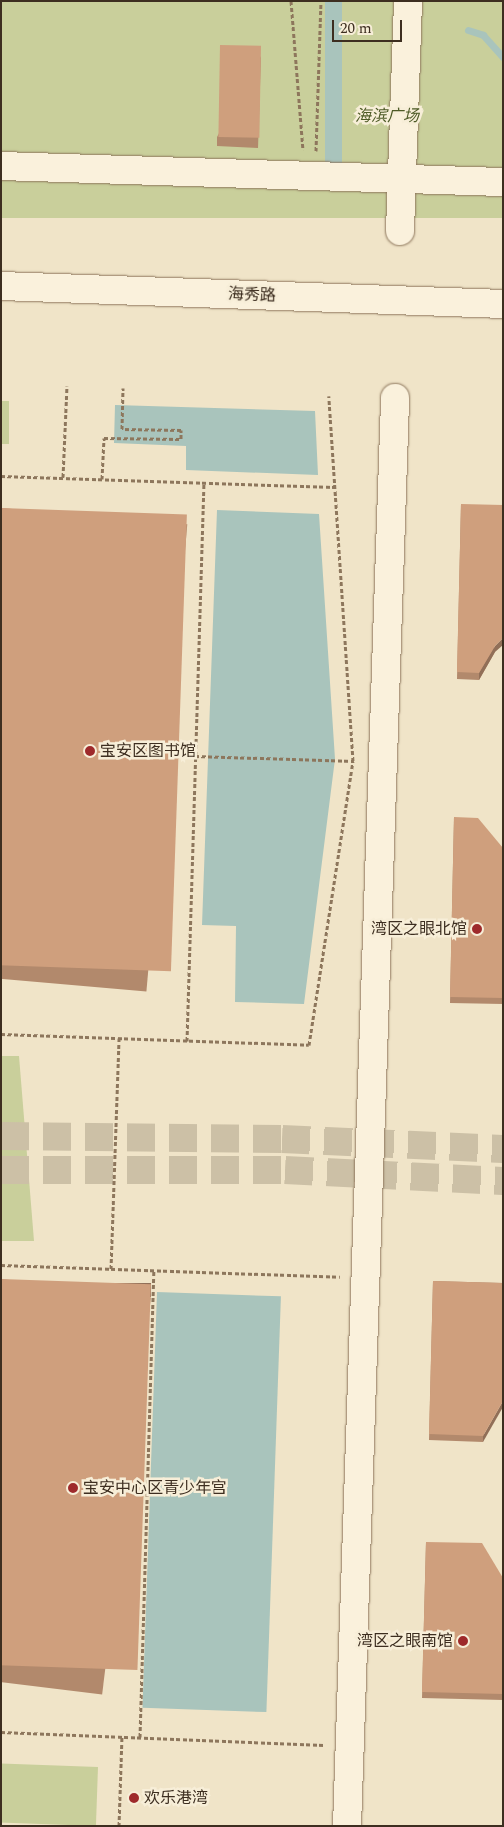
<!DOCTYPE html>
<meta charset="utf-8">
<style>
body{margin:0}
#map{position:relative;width:504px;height:1827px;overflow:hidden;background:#f0e4c8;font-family:Spectral,"Noto Sans SC",serif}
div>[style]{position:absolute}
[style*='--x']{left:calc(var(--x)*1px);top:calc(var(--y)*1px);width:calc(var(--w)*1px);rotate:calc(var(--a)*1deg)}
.green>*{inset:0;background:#c9cf9b;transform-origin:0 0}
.water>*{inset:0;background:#a9c4bc;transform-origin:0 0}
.stream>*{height:7px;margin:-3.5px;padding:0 3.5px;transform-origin:3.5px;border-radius:3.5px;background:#a9c4bc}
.major-tunnel>*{height:28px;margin-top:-14px;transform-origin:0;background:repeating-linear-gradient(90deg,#ccc0a6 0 28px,transparent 0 42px)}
.path>*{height:3px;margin-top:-1.5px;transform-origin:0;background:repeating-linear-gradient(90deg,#8d765c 0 4px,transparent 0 6.5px)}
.roads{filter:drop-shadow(0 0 1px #8d765c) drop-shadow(0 0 1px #8d765c)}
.minor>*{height:28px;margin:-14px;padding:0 14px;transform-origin:14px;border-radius:14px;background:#faf1dc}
.wall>*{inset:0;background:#b2896c;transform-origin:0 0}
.shaded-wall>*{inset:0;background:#916f58;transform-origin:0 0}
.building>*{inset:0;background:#cf9f7d;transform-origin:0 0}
.dots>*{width:14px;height:14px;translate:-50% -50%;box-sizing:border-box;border:2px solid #f7eed8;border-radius:50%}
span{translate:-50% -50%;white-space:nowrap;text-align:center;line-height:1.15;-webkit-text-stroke:5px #f7eed8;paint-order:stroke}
.park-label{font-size:16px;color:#4d5a26;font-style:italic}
.street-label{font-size:16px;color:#3d2e20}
.poi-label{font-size:16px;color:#3d2e20}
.left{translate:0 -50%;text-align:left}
.right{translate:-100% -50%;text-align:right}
.frame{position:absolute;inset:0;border:2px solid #3d2e20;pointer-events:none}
.scale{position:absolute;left:332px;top:20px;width:70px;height:22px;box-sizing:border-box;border:2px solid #3d2e20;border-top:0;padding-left:6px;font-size:15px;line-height:18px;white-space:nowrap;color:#3d2e20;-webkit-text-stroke:4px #f7eed8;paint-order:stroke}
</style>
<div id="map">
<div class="green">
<div style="left:1px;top:1px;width:502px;height:217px"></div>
<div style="left:1px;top:401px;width:8px;height:43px"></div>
<div style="clip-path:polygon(1px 1056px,19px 1056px,34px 1241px,1px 1241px)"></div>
<div style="left:98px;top:1767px;width:59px;height:97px;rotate:92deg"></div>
</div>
<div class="water">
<div style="left:325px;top:1px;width:17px;height:171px"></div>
<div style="clip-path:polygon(115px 405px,315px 411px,318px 475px,186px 470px,186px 446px,114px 443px)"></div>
<div style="clip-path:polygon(217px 510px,319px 514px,335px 759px,304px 1004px,235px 1002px,236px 926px,202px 925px)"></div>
<div style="left:157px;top:1292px;width:124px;height:416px;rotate:2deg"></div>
</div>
<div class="stream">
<div style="--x:468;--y:30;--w:16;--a:18"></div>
<div style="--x:483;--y:35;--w:30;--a:48"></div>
</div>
<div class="major-tunnel">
<div style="--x:1;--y:1136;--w:281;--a:0.6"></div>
<div style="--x:282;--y:1139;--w:221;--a:2.6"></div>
<div style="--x:1;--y:1170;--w:284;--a:0"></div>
<div style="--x:285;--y:1170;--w:218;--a:2.9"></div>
</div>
<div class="path">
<div style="--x:291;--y:1;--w:149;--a:85.4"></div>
<div style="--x:316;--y:151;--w:150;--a:-88.1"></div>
<div style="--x:1;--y:476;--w:334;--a:1.9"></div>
<div style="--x:63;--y:477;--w:91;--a:-87.5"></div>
<div style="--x:102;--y:479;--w:41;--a:-87.2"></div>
<div style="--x:104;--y:438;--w:77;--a:0.7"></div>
<div style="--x:181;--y:439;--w:9;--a:-90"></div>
<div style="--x:181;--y:430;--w:59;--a:-179"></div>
<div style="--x:122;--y:429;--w:41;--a:-88.6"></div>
<div style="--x:195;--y:756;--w:159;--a:1.8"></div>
<div style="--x:1;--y:1034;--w:308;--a:2"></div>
<div style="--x:309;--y:1045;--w:287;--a:-81.2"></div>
<div style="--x:353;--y:761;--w:366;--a:-93.8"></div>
<div style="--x:187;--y:1041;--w:559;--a:-88.26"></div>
<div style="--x:1;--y:1265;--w:339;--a:2"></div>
<div style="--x:111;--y:1269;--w:231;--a:-88"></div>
<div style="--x:1;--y:1732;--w:323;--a:2.3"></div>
<div style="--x:140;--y:1737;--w:466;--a:-88.3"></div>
<div style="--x:119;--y:1826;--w:89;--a:-88.1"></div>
</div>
<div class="roads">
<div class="minor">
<div style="--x:1;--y:166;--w:502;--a:1.83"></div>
<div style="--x:400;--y:231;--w:230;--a:-88"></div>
<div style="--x:1;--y:286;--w:502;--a:2.05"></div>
<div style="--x:347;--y:1826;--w:1429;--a:-88.07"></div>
</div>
</div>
<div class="wall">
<div style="clip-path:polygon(261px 56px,258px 148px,217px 146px,217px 137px)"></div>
<div style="clip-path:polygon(461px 504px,495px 652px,479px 680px,457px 679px)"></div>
<div style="left:1px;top:508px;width:187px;height:469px;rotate:5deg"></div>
<div style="clip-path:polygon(454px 817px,503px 848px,503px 1004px,450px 1003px)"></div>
<div style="left:1px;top:1279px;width:151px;height:400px;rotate:7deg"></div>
<div style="clip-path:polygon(433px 1281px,503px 1283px,483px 1442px,429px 1440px)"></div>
<div style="clip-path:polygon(426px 1542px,503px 1578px,503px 1700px,422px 1698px)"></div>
</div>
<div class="shaded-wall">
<div style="clip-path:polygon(503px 638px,503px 645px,495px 652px,479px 680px,479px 673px,495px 646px)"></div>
<div style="left:151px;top:1283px;width:14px;height:385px;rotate:90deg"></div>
<div style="clip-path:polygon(503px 1401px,503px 1407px,483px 1442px,483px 1436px)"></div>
</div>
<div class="building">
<div style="left:220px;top:45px;width:41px;height:92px;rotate:1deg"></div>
<div style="clip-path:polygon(461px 504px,503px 505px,503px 638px,495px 646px,479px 673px,457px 672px)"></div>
<div style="left:1px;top:508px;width:186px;height:457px;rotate:2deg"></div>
<div style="clip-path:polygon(454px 817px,478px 818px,503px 848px,503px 998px,450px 997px)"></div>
<div style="left:1px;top:1279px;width:150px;height:386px;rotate:2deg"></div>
<div style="clip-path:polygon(433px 1281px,503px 1283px,503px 1401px,483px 1436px,429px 1434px)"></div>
<div style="clip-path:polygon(426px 1542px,482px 1543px,503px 1578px,503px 1694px,422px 1692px)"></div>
</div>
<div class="dots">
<div style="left:90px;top:751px;background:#9e2a2b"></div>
<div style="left:477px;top:929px;background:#9e2a2b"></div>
<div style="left:73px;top:1488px;background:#9e2a2b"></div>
<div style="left:463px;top:1641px;background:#9e2a2b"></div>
<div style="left:134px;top:1798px;background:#9e2a2b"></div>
</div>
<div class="park-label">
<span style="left:387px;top:116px">海滨广场</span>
</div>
<div class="street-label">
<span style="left:252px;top:295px;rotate:2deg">海秀路</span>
</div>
<div class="poi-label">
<span class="left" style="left:100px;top:751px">宝安区图书馆</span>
<span class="right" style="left:467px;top:929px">湾区之眼北馆</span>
<span class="left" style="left:83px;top:1488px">宝安中心区青少年宫</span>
<span class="right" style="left:453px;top:1641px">湾区之眼南馆</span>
<span class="left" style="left:144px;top:1798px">欢乐港湾</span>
</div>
<div class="frame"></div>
<div class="scale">20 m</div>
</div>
